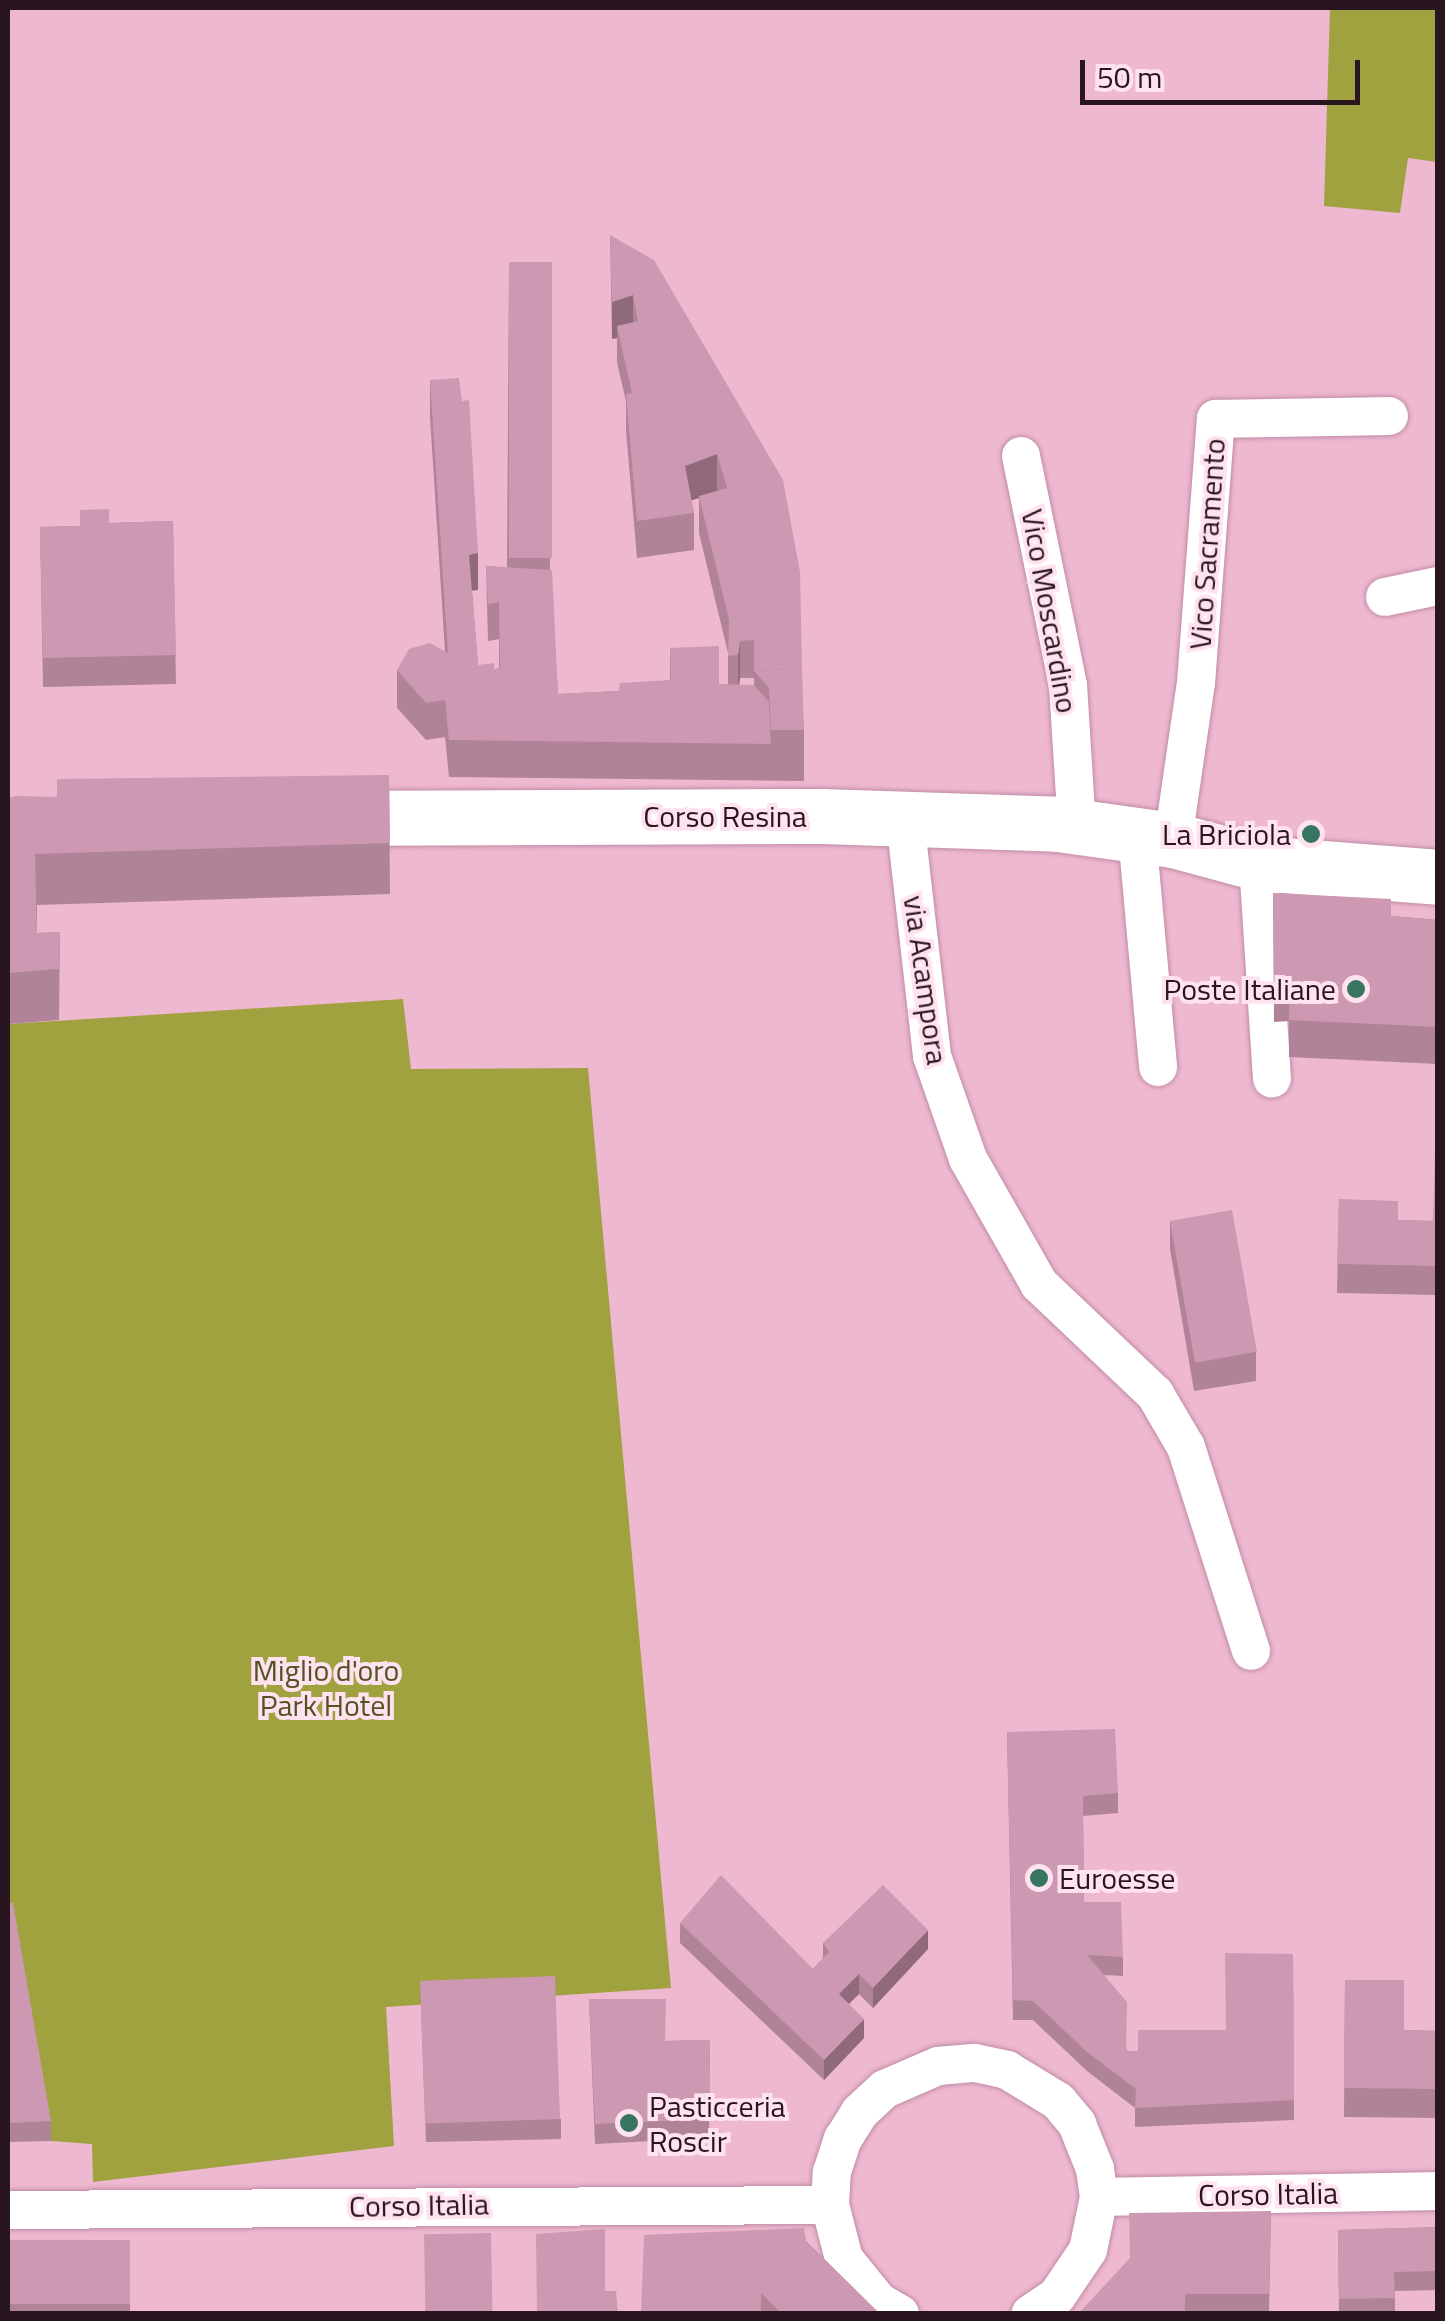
<!DOCTYPE html>
<style>
body{margin:0}
#map{position:relative;width:1445px;height:2321px;overflow:hidden;background:#efb8d1;font-family:"Titillium Web",sans-serif}
div>[style]{position:absolute}
[style*='--x']{left:calc(var(--x)*1px);top:calc(var(--y)*1px);width:calc(var(--w)*1px);rotate:calc(var(--a)*1deg)}
.green>*{inset:0;background:#a0a13f}
.roads{filter:drop-shadow(0 0 2px #c08ca4) drop-shadow(0 0 2px #c08ca4)}
.minor>*{height:38px;margin:-19px;padding:0 19px;transform-origin:19px;border-radius:19px;background:#fff}
.primary>*{height:55px;margin:-27.5px;padding:0 27.5px;transform-origin:27.5px;border-radius:27.5px;background:#fff}
.wall>*{inset:0;background:#b08398;transform-origin:0 0}
.shaded-wall>*{inset:0;background:#906a7c;transform-origin:0 0}
.building>*{inset:0;background:#cd98b1;transform-origin:0 0}
.dots>*{width:28px;height:28px;translate:-50% -50%;box-sizing:border-box;border:5px solid #ffe2ef;border-radius:50%}
span{translate:-50% -50%;white-space:nowrap;text-align:center;line-height:1.15;-webkit-text-stroke:8px #ffe2ef;paint-order:stroke}
.street-label{font-size:30px;color:#29151f}
.poi-label{font-size:30px;color:#29151f}
.right{translate:-100% -50%;text-align:right}
.left{translate:0 -50%;text-align:left}
.park-label{font-size:30px;color:#535322}
.frame{position:absolute;inset:0;border:10px solid #29151f;pointer-events:none}
.scale{position:absolute;left:1080px;top:60px;width:280px;height:45px;box-sizing:border-box;border:5px solid #29151f;border-top:0;padding-left:12px;font-size:30px;line-height:35px;white-space:nowrap;color:#29151f;-webkit-text-stroke:8px #ffe2ef;paint-order:stroke}
</style>
<div id="map">
<div class="green">
<div style="clip-path:polygon(1330px 8px,1437px 8px,1437px 162px,1408px 158px,1400px 213px,1324px 206px)"></div>
<div style="clip-path:polygon(403px 999px,411px 1069px,588px 1068px,671px 1988px,386px 2007px,394px 2146px,93px 2182px,92px 2144px,51px 2141px,8px 1923px,8px 1024px)"></div>
</div>
<div class="roads">
<div class="minor">
<div style="--x:1021;--y:456;--w:234;--a:78.4"></div>
<div style="--x:1068;--y:685;--w:142;--a:86.4"></div>
<div style="--x:1385;--y:597;--w:54;--a:-11.7"></div>
<div style="--x:905;--y:819;--w:239;--a:83.5"></div>
<div style="--x:932;--y:1056;--w:109;--a:70.7"></div>
<div style="--x:968;--y:1159;--w:144;--a:60.4"></div>
<div style="--x:1039;--y:1284;--w:160;--a:43.5"></div>
<div style="--x:1155;--y:1394;--w:61;--a:59.7"></div>
<div style="--x:1186;--y:1447;--w:214;--a:72.3"></div>
<div style="--x:1137;--y:835;--w:233;--a:84.8"></div>
<div style="--x:1173;--y:840;--w:159;--a:-81.7"></div>
<div style="--x:1196;--y:683;--w:265;--a:-85.7"></div>
<div style="--x:1216;--y:419;--w:173;--a:-1"></div>
<div style="--x:1258;--y:863;--w:216;--a:86.3"></div>
<div style="--x:1099;--y:2197;--w:339;--a:-1"></div>
<div style="--x:8;--y:2210;--w:822;--a:-0.35"></div>
<div style="--x:900;--y:2314;--w:24;--a:-150"></div>
<div style="--x:879;--y:2302;--w:55;--a:-129.1"></div>
<div style="--x:844;--y:2259;--w:56;--a:-104.5"></div>
<div style="--x:830;--y:2205;--w:33;--a:-87"></div>
<div style="--x:832;--y:2172;--w:35;--a:-72"></div>
<div style="--x:843;--y:2139;--w:32;--a:-58"></div>
<div style="--x:860;--y:2112;--w:34;--a:-43"></div>
<div style="--x:885;--y:2089;--w:58;--a:-23.5"></div>
<div style="--x:938;--y:2066;--w:37;--a:-5"></div>
<div style="--x:975;--y:2063;--w:33;--a:12"></div>
<div style="--x:1007;--y:2070;--w:60;--a:31.3"></div>
<div style="--x:1058;--y:2101;--w:30;--a:50"></div>
<div style="--x:1077;--y:2124;--w:48;--a:68.2"></div>
<div style="--x:1095;--y:2169;--w:28;--a:82"></div>
<div style="--x:1099;--y:2197;--w:54;--a:101.7"></div>
<div style="--x:1088;--y:2250;--w:55;--a:124"></div>
<div style="--x:1057;--y:2296;--w:32;--a:146"></div>
</div>
<div class="primary">
<div style="--x:315;--y:818;--w:506;--a:-0.23"></div>
<div style="--x:821;--y:816;--w:237;--a:1.9"></div>
<div style="--x:1058;--y:824;--w:116;--a:7.9"></div>
<div style="--x:1173;--y:840;--w:88;--a:15.1"></div>
<div style="--x:1258;--y:863;--w:181;--a:4.4"></div>
</div>
</div>
<div class="wall">
<div style="clip-path:polygon(evenodd,610px 235px,783px 480px,804px 730px,804px 781px,449px 777px,445px 737px,426px 740px,397px 708px,397px 670px,445px 652px,430px 417px,430px 380px,478px 590px,472px 591px,478px 665px,494px 670px,499px 668px,499px 639px,488px 641px,486px 566px,507px 568px,509px 262px,552px 262px,550px 570px,558px 694px,619px 691px,670px 680px,670px 648px,719px 684px,728px 684px,728px 653px,699px 533px,699px 498px,691px 500px,694px 513px,694px 550px,637px 558px,626px 431px,626px 401px,617px 363px,617px 338px,612px 339px,610px 235px,740px 678px,754px 678px,754px 685px,739px 685px,740px 678px)"></div>
<div style="clip-path:polygon(173px 521px,176px 684px,43px 687px,40px 527px,80px 526px,109px 523px)"></div>
<div style="clip-path:polygon(389px 775px,390px 894px,37px 905px,37px 933px,60px 932px,59px 1020px,8px 1024px,8px 798px,57px 797px)"></div>
<div style="clip-path:polygon(1273px 893px,1391px 916px,1438px 920px,1438px 1064px,1289px 1057px,1289px 1021px,1274px 1022px)"></div>
<div style="clip-path:polygon(1438px 1151px,1438px 1295px,1337px 1293px,1339px 1199px,1398px 1220px,1433px 1221px)"></div>
<div style="clip-path:polygon(1170px 1220px,1256px 1352px,1256px 1381px,1194px 1391px,1170px 1249px)"></div>
<div style="clip-path:polygon(1007px 1732px,1118px 1793px,1118px 1813px,1083px 1816px,1084px 1902px,1123px 1957px,1123px 1976px,1104px 1975px,1127px 2051px,1138px 2051px,1226px 2030px,1293px 1954px,1294px 2120px,1135px 2127px,1135px 2108px,1087px 2071px,1033px 2020px,1013px 2020px)"></div>
<div style="clip-path:polygon(8px 1903px,51px 2121px,51px 2141px,8px 2142px)"></div>
<div style="clip-path:polygon(680px 1923px,813px 1969px,823px 1958px,823px 1943px,928px 1949px,873px 2008px,859px 1994px,849px 2004px,864px 2038px,824px 2080px,680px 1943px)"></div>
<div style="clip-path:polygon(1345px 1980px,1404px 2030px,1438px 2031px,1438px 2118px,1344px 2117px)"></div>
<div style="clip-path:polygon(420px 1984px,561px 2119px,561px 2139px,426px 2142px)"></div>
<div style="clip-path:polygon(589px 1999px,665px 2041px,710px 2040px,709px 2138px,595px 2144px)"></div>
<div style="clip-path:polygon(1271px 2211px,1269px 2313px,1078px 2314px)"></div>
<div style="clip-path:polygon(1438px 2227px,1438px 2290px,1395px 2291px,1395px 2314px,1339px 2314px,1338px 2230px)"></div>
<div style="left:8px;top:2240px;width:122px;height:74px"></div>
<div style="clip-path:polygon(806px 2241px,880px 2314px,641px 2314px)"></div>
</div>
<div class="shaded-wall">
<div style="clip-path:polygon(633px 295px,633px 332px,617px 326px,617px 338px,612px 339px,612px 302px)"></div>
<div style="clip-path:polygon(717px 454px,717px 491px,685px 503px,685px 466px)"></div>
<div style="left:478px;top:553px;width:37px;height:9px;rotate:90deg"></div>
<div style="clip-path:polygon(740px 641px,740px 678px,738px 692px,738px 655px)"></div>
<div style="clip-path:polygon(928px 1930px,928px 1949px,873px 2008px,873px 1988px)"></div>
<div style="clip-path:polygon(859px 1974px,859px 1994px,839px 2013px,839px 1994px)"></div>
<div style="clip-path:polygon(864px 2019px,864px 2038px,824px 2080px,824px 2060px)"></div>
</div>
<div class="building">
<div style="clip-path:polygon(610px 235px,654px 260px,783px 480px,800px 572px,802px 668px,754px 671px,754px 640px,740px 641px,738px 655px,728px 656px,729px 620px,699px 496px,727px 488px,717px 454px,685px 466px,694px 513px,637px 521px,626px 394px,632px 393px,617px 326px,638px 321px,633px 295px,612px 302px)"></div>
<div style="left:509px;top:262px;width:43px;height:296px"></div>
<div style="clip-path:polygon(459px 378px,462px 401px,469px 400px,478px 553px,469px 555px,478px 665px,494px 663px,494px 670px,500px 668px,499px 602px,488px 604px,486px 566px,552px 570px,558px 694px,619px 691px,620px 683px,671px 680px,670px 648px,719px 646px,719px 684px,754px 685px,769px 702px,771px 744px,449px 740px,445px 700px,426px 703px,397px 670px,409px 649px,430px 643px,448px 653px,430px 380px)"></div>
<div style="clip-path:polygon(109px 509px,109px 523px,173px 521px,176px 655px,43px 658px,40px 527px,80px 526px,80px 510px)"></div>
<div style="clip-path:polygon(802px 668px,804px 730px,771px 730px,769px 688px,754px 671px)"></div>
<div style="clip-path:polygon(389px 775px,390px 843px,35px 854px,37px 933px,60px 932px,59px 969px,8px 973px,8px 798px,16px 796px,57px 797px,57px 779px)"></div>
<div style="clip-path:polygon(1273px 893px,1391px 899px,1391px 916px,1438px 920px,1438px 1027px,1289px 1020px,1290px 984px,1274px 985px)"></div>
<div style="clip-path:polygon(1435px 1151px,1438px 1151px,1438px 1266px,1337px 1264px,1339px 1199px,1398px 1201px,1398px 1220px,1433px 1221px)"></div>
<div style="left:1232px;top:1210px;width:144px;height:63px;rotate:80deg"></div>
<div style="clip-path:polygon(1115px 1729px,1118px 1793px,1083px 1796px,1084px 1902px,1121px 1902px,1123px 1957px,1087px 1955px,1127px 2002px,1126px 2051px,1138px 2051px,1138px 2030px,1226px 2030px,1225px 1953px,1293px 1954px,1294px 2100px,1135px 2108px,1136px 2089px,1087px 2052px,1033px 2001px,1013px 2000px,1007px 1732px)"></div>
<div style="clip-path:polygon(721px 1875px,813px 1969px,829px 1952px,823px 1943px,883px 1885px,928px 1930px,873px 1988px,859px 1974px,839px 1994px,864px 2019px,824px 2060px,680px 1923px)"></div>
<div style="clip-path:polygon(8px 1903px,13px 1903px,51px 2121px,8px 2123px)"></div>
<div style="left:555px;top:1976px;width:143px;height:135px;rotate:88deg"></div>
<div style="clip-path:polygon(1345px 1980px,1404px 1980px,1404px 2030px,1438px 2031px,1438px 2089px,1344px 2088px)"></div>
<div style="clip-path:polygon(589px 1999px,666px 1999px,665px 2041px,710px 2040px,709px 2119px,595px 2124px)"></div>
<div style="clip-path:polygon(1271px 2211px,1269px 2294px,1185px 2294px,1185px 2314px,1078px 2314px,1130px 2258px,1129px 2213px)"></div>
<div style="clip-path:polygon(1438px 2227px,1438px 2271px,1394px 2272px,1395px 2298px,1339px 2299px,1338px 2230px)"></div>
<div style="clip-path:polygon(804px 2228px,806px 2241px,880px 2314px,782px 2314px,761px 2293px,761px 2314px,641px 2314px,644px 2235px)"></div>
<div style="clip-path:polygon(605px 2229px,605px 2291px,616px 2291px,618px 2314px,537px 2314px,536px 2234px)"></div>
<div style="left:491px;top:2233px;width:81px;height:67px;rotate:89deg"></div>
<div style="left:8px;top:2240px;width:122px;height:64px"></div>
</div>
<div class="dots">
<div style="left:1311px;top:834px;background:#387561"></div>
<div style="left:1356px;top:989px;background:#387561"></div>
<div style="left:1039px;top:1878px;background:#387561"></div>
<div style="left:629px;top:2123px;background:#387561"></div>
</div>
<div class="street-label">
<span style="left:1207px;top:544px;rotate:-86deg">Vico Sacramento</span>
<span style="left:1050px;top:611px;rotate:80deg">Vico Moscardino</span>
<span style="left:725px;top:816px">Corso Resina</span>
<span style="left:926px;top:980px;rotate:82deg">via Acampora</span>
<span style="left:1268px;top:2194px;rotate:-1deg">Corso Italia</span>
<span style="left:419px;top:2205px;rotate:-1deg">Corso Italia</span>
</div>
<div class="poi-label">
<span class="right" style="left:1291px;top:834px">La Briciola</span>
<span class="right" style="left:1336px;top:989px">Poste Italiane</span>
<span class="left" style="left:1059px;top:1878px">Euroesse</span>
<span class="left" style="left:649px;top:2123px">Pasticceria<br>Roscir</span>
</div>
<div class="park-label">
<span style="left:326px;top:1687px">Miglio d'oro<br>Park Hotel</span>
</div>
<div class="frame"></div>
<div class="scale">50 m</div>
</div>
